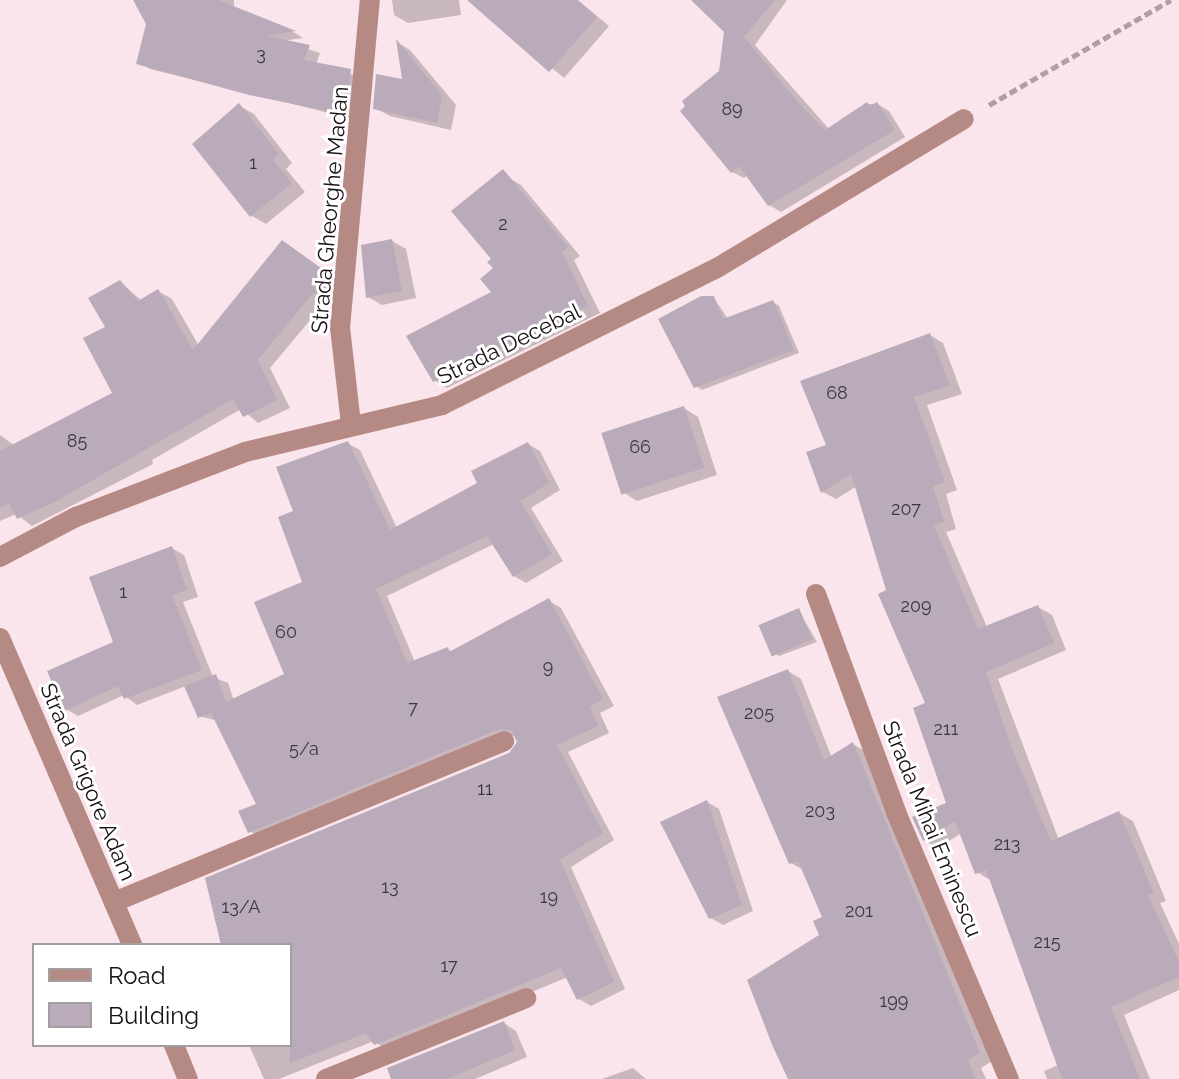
<!DOCTYPE html>
<style>
body{margin:0}
#map{position:relative;width:1179px;height:1079px;overflow:hidden;background:#fbe5ec;font-family:Raleway,sans-serif}
div>[style]{position:absolute}
[style*='--x']{left:calc(var(--x)*1px);top:calc(var(--y)*1px);width:calc(var(--w)*1px);rotate:calc(var(--a)*1deg)}
.shadow>*{inset:0;background:#0003}
.building>*{inset:0;background:#b9abba;transform-origin:0 0}
.path>*{height:5px;margin-top:-2.5px;transform-origin:0;background:repeating-linear-gradient(90deg,#af9ea3 0 8px,transparent 0 12px)}
.minor>*{height:20px;margin:-10px;padding:0 10px;transform-origin:10px;border-radius:10px;background:#b58984}
span{translate:-50% -50%;white-space:nowrap;text-align:center;line-height:1.15;-webkit-text-stroke:6px #fff;paint-order:stroke}
.number-label{font-size:18px;color:#40373d}
.number-label span{-webkit-text-stroke-width:0}
.street-label{font-size:22px;color:#181013}
.legend{position:absolute;left:32px;top:943px;width:260px;height:104px;box-sizing:border-box;background:#fff;border:2px solid #a39fa1;margin:0;padding:10px 14px;list-style:none;font-size:24px;color:#181013}
.legend li{display:flex;align-items:center;gap:16px;height:40px}
.legend b{width:40px;border:2px solid #a39fa1}
</style>
<div id="map">
<div class="shadow">
<div style="clip-path:polygon(135px 0,234px 0,234px 9px,295px 33px,303px 38px,282px 41px,320px 53px,316px 64px,361px 77px,353px 119px,150px 69px,139px 63px,148px 23px)"></div>
<div style="clip-path:polygon(392px 0,459px 0,461px 15px,408px 23px,394px 15px)"></div>
<div style="clip-path:polygon(470px 0,578px 0,609px 26px,564px 78px)"></div>
<div style="clip-path:polygon(693px 0,787px 0,755px 45px,829px 129px,868px 104px,877px 104px,889px 111px,905px 137px,781px 212px,769px 205px,748px 175px,744px 178px,732px 172px,721px 72px,726px 32px)"></div>
<div style="clip-path:polygon(398px 43px,410px 50px,456px 105px,451px 130px,390px 116px,375px 108px,404px 82px)"></div>
<div style="clip-path:polygon(240px 106px,254px 114px,292px 163px,286px 169px,305px 192px,266px 224px,252px 216px)"></div>
<div style="clip-path:polygon(507px 177px,521px 185px,580px 256px,574px 260px,600px 313px,447px 388px,434px 380px,494px 292px)"></div>
<div style="clip-path:polygon(392px 241px,406px 249px,416px 298px,382px 305px,368px 297px)"></div>
<div style="clip-path:polygon(282px 242px,345px 286px,343px 300px,327px 300px,270px 368px,290px 408px,258px 423px,241px 409px,152px 460px,153px 464px,32px 526px,16px 514px,0 521px,0 435px,14px 445px,114px 393px,108px 328px,120px 282px,142px 301px,158px 291px,172px 299px,199px 346px)"></div>
<div style="clip-path:polygon(714px 298px,728px 319px,773px 302px,779px 306px,799px 353px,702px 390px,696px 386px)"></div>
<div style="clip-path:polygon(930px 335px,943px 343px,962px 394px,927px 405px,957px 490px,946px 494px,956px 529px,946px 532px,987px 627px,1038px 607px,1052px 615px,1066px 650px,998px 679px,1059px 840px,1119px 813px,1133px 821px,1166px 901px,1160px 903px,1179px 944px,1179px 990px,1124px 1015px,1150px 1079px,1047px 1079px,1044px 1071px,1058px 1065px,990px 880px,977px 872px,960px 834px,938px 848px,924px 840px,949px 804px,928px 704px,857px 486px,836px 499px,823px 492px,829px 446px)"></div>
<div style="clip-path:polygon(684px 408px,698px 417px,717px 475px,637px 501px,623px 492px)"></div>
<div style="clip-path:polygon(347px 443px,360px 450px,397px 528px,479px 483px,528px 444px,540px 451px,560px 490px,531px 508px,563px 561px,526px 583px,514px 576px,494px 544px,387px 596px,415px 662px,448px 649px,453px 652px,549px 601px,561px 608px,614px 706px,600px 713px,609px 733px,568px 752px,614px 840px,571px 867px,625px 989px,591px 1006px,579px 999px,568px 977px,388px 1051px,374px 1041px,279px 1079px,264px 1079px,249px 1045px,290px 1045px,290px 945px,233px 945px,510px 755px,519px 742px,516px 735px,262px 838px,249px 831px,259px 805px,218px 721px,199px 716px,186px 686px,137px 705px,124px 695px,78px 716px,66px 709px,116px 643px,172px 548px,184px 555px,198px 597px,183px 602px,213px 677px,228px 683px,234px 701px,287px 675px,304px 583px,295px 512px)"></div>
<div style="clip-path:polygon(799px 611px,817px 642px,779px 656px,773px 652px)"></div>
<div style="clip-path:polygon(788px 671px,801px 679px,832px 758px,853px 744px,867px 752px,992px 1061px,981px 1068px,986px 1079px,790px 1079px,824px 918px,805px 871px,791px 863px)"></div>
<div style="clip-path:polygon(707px 802px,719px 809px,753px 911px,723px 925px,711px 918px)"></div>
<div style="clip-path:polygon(504px 1023px,516px 1031px,527px 1057px,475px 1079px,393px 1079px)"></div>
<div style="clip-path:polygon(633px 1068px,646px 1079px,602px 1079px)"></div>
</div>
<div class="building">
<div style="clip-path:polygon(133px 0,218px 0,296px 31px,267px 36px,310px 45px,304px 60px,351px 69px,347px 103px,342px 114px,249px 95px,136px 64px,146px 24px)"></div>
<div style="clip-path:polygon(467px 0,577px 0,597px 17px,549px 72px)"></div>
<div style="clip-path:polygon(691px 0,775px 0,744px 37px,796px 100px,825px 130px,867px 102px,870px 106px,877px 102px,895px 130px,768px 206px,739px 166px,731px 173px,680px 111px,685px 106px,682px 101px,719px 71px,724px 32px)"></div>
<div style="clip-path:polygon(396px 39px,442px 95px,437px 123px,373px 109px,376px 74px,402px 79px)"></div>
<div style="clip-path:polygon(239px 103px,279px 154px,273px 160px,292px 183px,250px 217px,192px 144px)"></div>
<div style="clip-path:polygon(503px 169px,568px 247px,562px 252px,588px 306px,433px 382px,406px 336px,491px 292px,480px 279px,493px 268px,487px 262px,491px 259px,451px 211px)"></div>
<div style="clip-path:polygon(392px 239px,402px 291px,366px 298px,361px 245px)"></div>
<div style="clip-path:polygon(282px 240px,332px 276px,330px 294px,313px 293px,258px 360px,277px 400px,243px 417px,233px 399px,55px 502px,17px 519px,9px 503px,0 508px,0 451px,112px 393px,83px 338px,105px 327px,88px 298px,120px 280px,138px 301px,158px 289px,193px 350px)"></div>
<div style="clip-path:polygon(701px 296px,714px 296px,723px 319px,773px 300px,794px 350px,694px 388px,658px 319px)"></div>
<div style="clip-path:polygon(930px 333px,950px 386px,914px 397px,945px 482px,933px 486px,944px 522px,934px 525px,978px 629px,1038px 605px,1054px 643px,986px 672px,1012px 749px,1051px 841px,1119px 811px,1154px 894px,1148px 895px,1179px 962px,1179px 977px,1111px 1007px,1140px 1079px,1062px 1079px,986px 870px,975px 874px,955px 821px,923px 841px,912px 817px,946px 803px,913px 708px,925px 703px,878px 594px,886px 590px,851px 474px,821px 493px,806px 452px,826px 445px,800px 381px)"></div>
<div style="left:684px;top:406px;width:65px;height:87px;rotate:72deg"></div>
<div style="clip-path:polygon(348px 441px,390px 530px,477px 483px,471px 471px,528px 442px,549px 483px,520px 501px,552px 554px,513px 577px,487px 536px,376px 589px,407px 663px,448px 647px,449px 652px,549px 598px,603px 699px,590px 706px,598px 726px,557px 745px,603px 833px,560px 860px,614px 982px,577px 1000px,561px 968px,374px 1045px,366px 1033px,290px 1063px,290px 945px,221px 945px,205px 878px,509px 753px,517px 742px,511px 730px,499px 729px,248px 833px,238px 811px,256px 804px,211px 713px,198px 718px,184px 686px,216px 674px,226px 702px,284px 674px,254px 602px,302px 582px,278px 517px,293px 511px,276px 467px)"></div>
<div style="clip-path:polygon(172px 546px,187px 590px,172px 595px,202px 670px,124px 699px,118px 686px,64px 711px,47px 671px,113px 642px,89px 577px)"></div>
<div style="left:799px;top:608px;width:34px;height:44px;rotate:67deg"></div>
<div style="clip-path:polygon(788px 669px,824px 760px,853px 742px,980px 1053px,968px 1060px,976px 1079px,788px 1079px,773px 1047px,747px 980px,819px 935px,813px 921px,822px 917px,798px 861px,789px 864px,717px 697px)"></div>
<div style="clip-path:polygon(707px 800px,742px 905px,709px 919px,660px 822px)"></div>
<div style="clip-path:polygon(504px 1021px,515px 1050px,447px 1079px,391px 1079px,387px 1068px)"></div>
</div>
<div class="path">
<div style="--x:989;--y:105;--w:210;--a:-30"></div>
</div>
<div class="minor">
<div style="--x:351;--y:424;--w:97;--a:-96.5"></div>
<div style="--x:340;--y:328;--w:329;--a:-84.8"></div>
<div style="--x:0;--y:557;--w:86;--a:-27.8"></div>
<div style="--x:76;--y:517;--w:181;--a:-21"></div>
<div style="--x:245;--y:452;--w:203;--a:-13.4"></div>
<div style="--x:442;--y:405;--w:307;--a:-26.5"></div>
<div style="--x:717;--y:268;--w:288;--a:-31.1"></div>
<div style="--x:816;--y:594;--w:232;--a:69.8"></div>
<div style="--x:896;--y:812;--w:290;--a:67.1"></div>
<div style="--x:0;--y:638;--w:334;--a:66.7"></div>
<div style="--x:114;--y:902;--w:422;--a:-22.4"></div>
<div style="--x:174;--y:1045;--w:37;--a:68"></div>
<div style="--x:326;--y:1079;--w:216;--a:-22"></div>
</div>
<div class="number-label">
<span style="left:261px;top:54px">3</span>
<span style="left:732px;top:109px">89</span>
<span style="left:253px;top:163px">1</span>
<span style="left:503px;top:224px">2</span>
<span style="left:837px;top:393px">68</span>
<span style="left:77px;top:441px">85</span>
<span style="left:640px;top:447px">66</span>
<span style="left:906px;top:509px">207</span>
<span style="left:123px;top:592px">1</span>
<span style="left:916px;top:606px">209</span>
<span style="left:286px;top:632px">60</span>
<span style="left:548px;top:667px">9</span>
<span style="left:413px;top:708px">7</span>
<span style="left:759px;top:713px">205</span>
<span style="left:946px;top:729px">211</span>
<span style="left:304px;top:749px">5/a</span>
<span style="left:485px;top:789px">11</span>
<span style="left:820px;top:811px">203</span>
<span style="left:1007px;top:844px">213</span>
<span style="left:390px;top:887px">13</span>
<span style="left:549px;top:897px">19</span>
<span style="left:241px;top:907px">13/A</span>
<span style="left:859px;top:911px">201</span>
<span style="left:1047px;top:942px">215</span>
<span style="left:449px;top:966px">17</span>
<span style="left:894px;top:1001px">199</span>
</div>
<div class="street-label">
<span style="left:330px;top:210px;rotate:-85deg">Strada Gheorghe Madan</span>
<span style="left:509px;top:344px;rotate:-26deg">Strada Decebal</span>
<span style="left:88px;top:782px;rotate:67deg">Strada Grigore Adam</span>
<span style="left:932px;top:829px;rotate:68deg">Strada Mihai Eminescu</span>
</div>
<ul class="legend">
<li><b style="height:10px;background:#b58984"></b>Road</li>
<li><b style="height:22px;background:#b9abba"></b>Building</li>
</ul>
</div>
